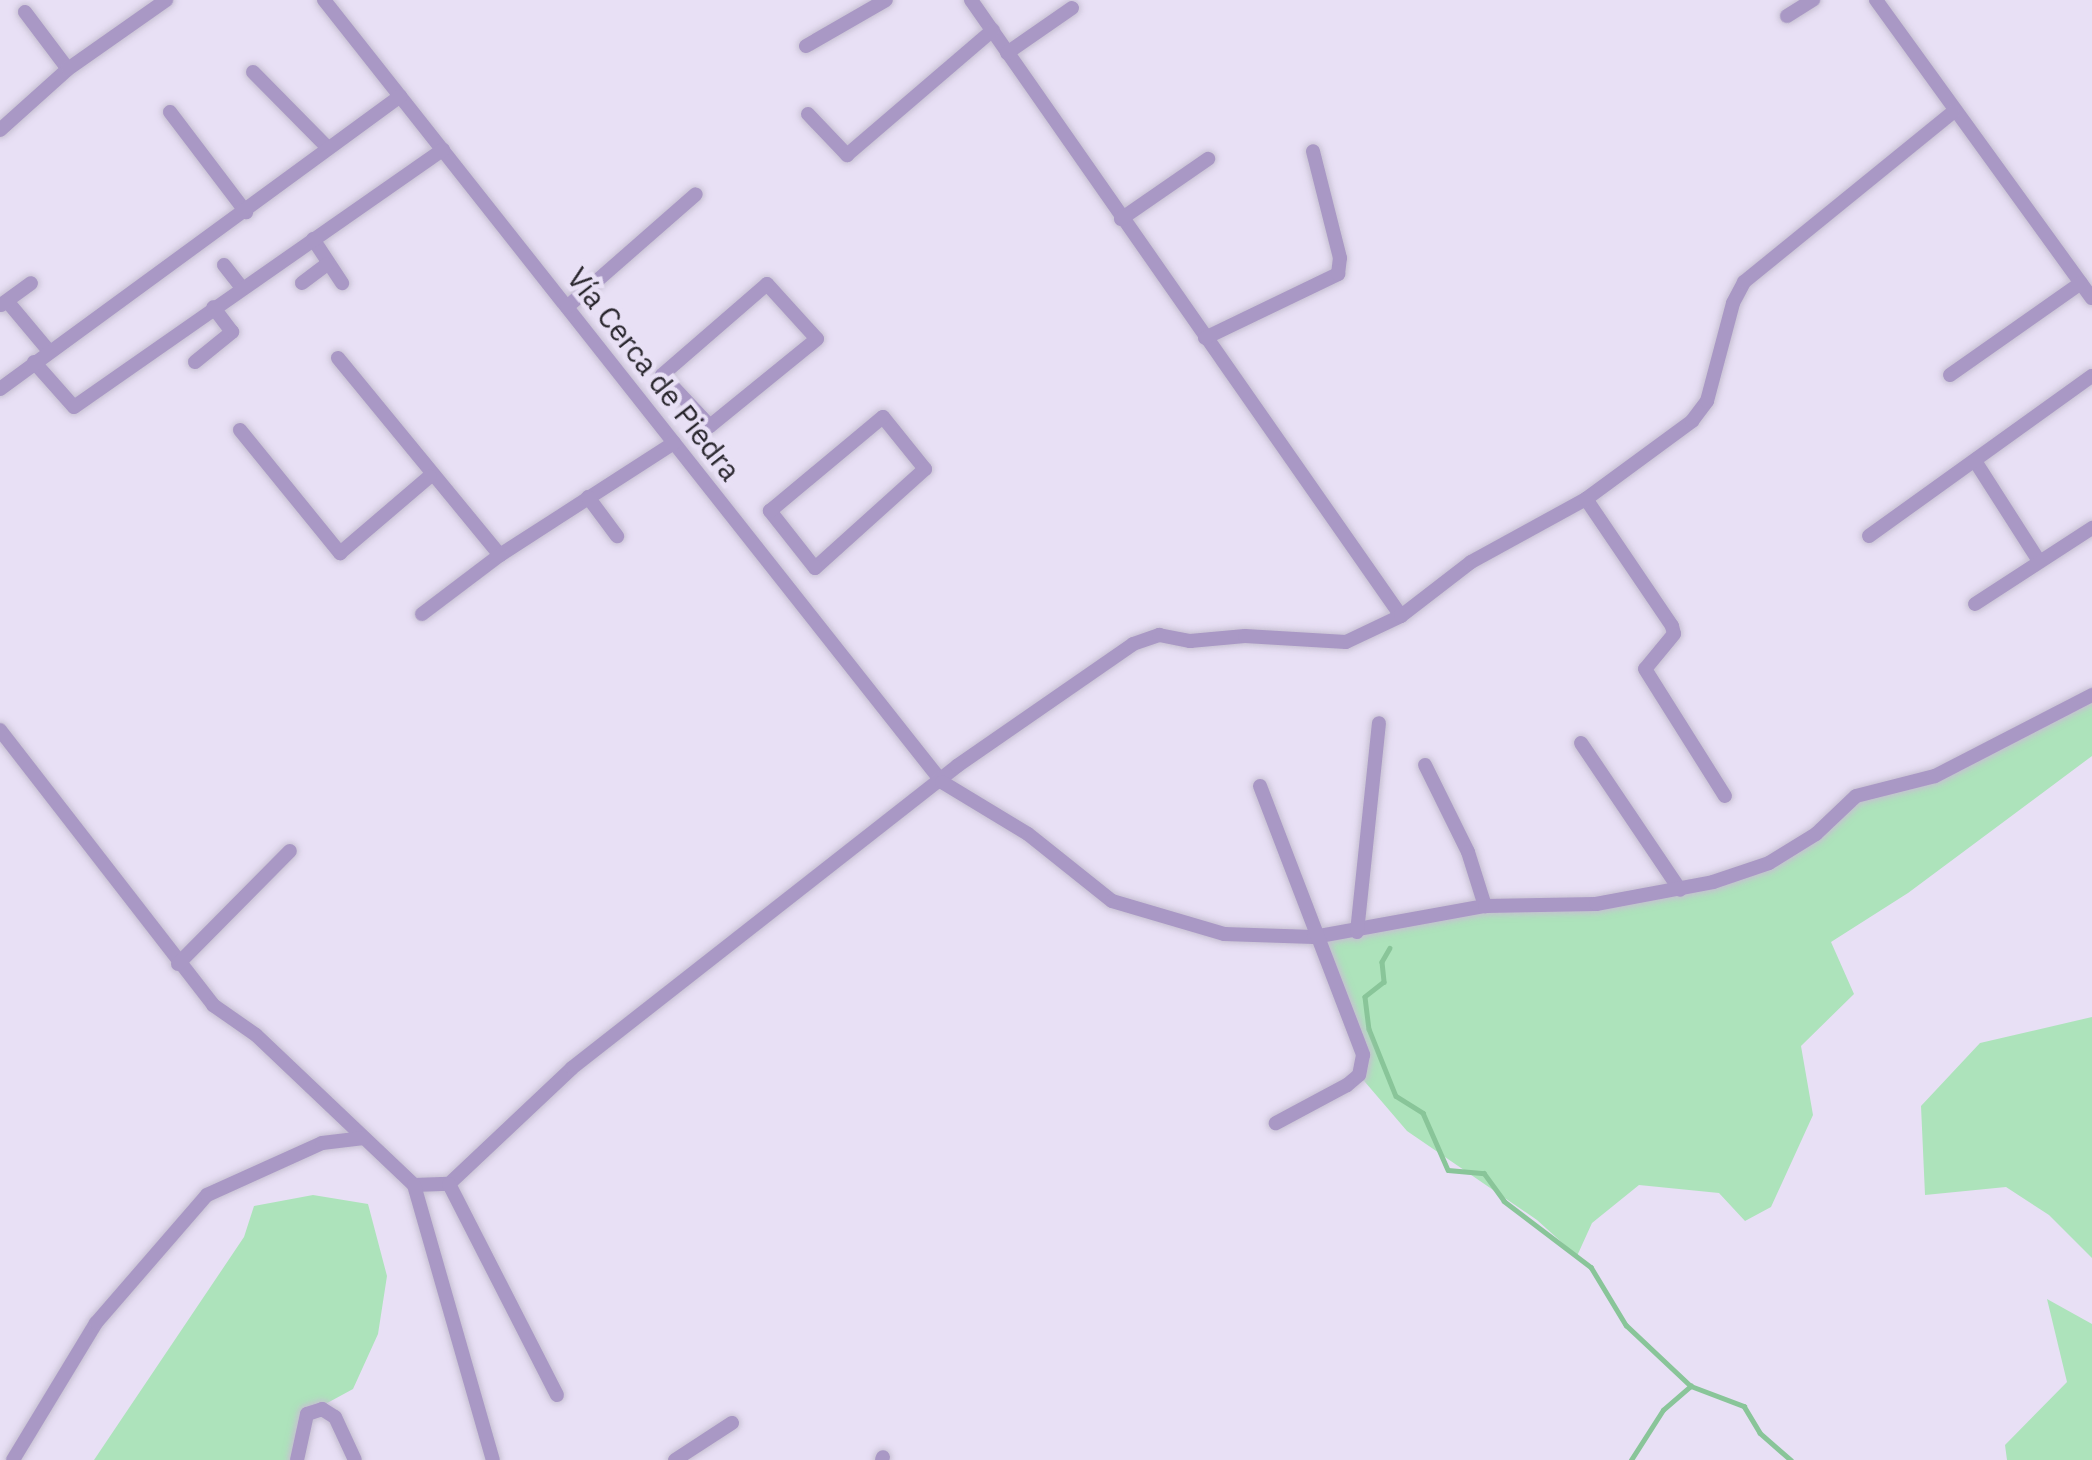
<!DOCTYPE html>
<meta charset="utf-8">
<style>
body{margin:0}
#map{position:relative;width:2092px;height:1460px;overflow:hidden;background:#e8e0f5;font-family:"IBM Plex Sans",sans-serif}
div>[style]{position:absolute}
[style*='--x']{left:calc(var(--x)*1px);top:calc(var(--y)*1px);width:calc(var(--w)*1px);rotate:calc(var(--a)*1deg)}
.green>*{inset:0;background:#ade3bb}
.stream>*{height:4.5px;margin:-2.25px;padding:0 2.25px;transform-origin:2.25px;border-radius:2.25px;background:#89c599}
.roads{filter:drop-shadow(0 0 3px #c6bfd1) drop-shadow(0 0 3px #c6bfd1)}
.street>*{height:14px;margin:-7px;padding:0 7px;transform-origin:7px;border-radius:7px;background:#a998c5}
span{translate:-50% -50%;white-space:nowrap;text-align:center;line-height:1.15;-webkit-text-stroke:9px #e8e0f5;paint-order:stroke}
.street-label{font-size:30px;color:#2a272e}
</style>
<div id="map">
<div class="green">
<div style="clip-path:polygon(2092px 695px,2092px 756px,1908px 893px,1831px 942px,1854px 994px,1801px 1046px,1813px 1115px,1771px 1207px,1745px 1221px,1719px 1193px,1639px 1185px,1592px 1223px,1577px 1256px,1537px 1220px,1407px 1131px,1359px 1075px,1363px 1055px,1314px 937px,1485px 906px,1596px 904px,1769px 863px,1856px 796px,1935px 776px)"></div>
<div style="clip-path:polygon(2092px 1017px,2092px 1258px,2049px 1215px,2006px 1187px,1925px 1195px,1921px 1106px,1980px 1043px)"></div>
<div style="clip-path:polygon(313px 1195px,368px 1204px,387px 1276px,378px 1334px,353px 1389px,307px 1414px,297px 1460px,94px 1460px,244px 1237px,254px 1206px)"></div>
<div style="clip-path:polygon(2047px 1299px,2092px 1324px,2092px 1460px,2007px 1460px,2005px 1445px,2067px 1382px)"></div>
</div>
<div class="stream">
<div style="--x:1390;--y:948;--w:16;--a:120"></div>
<div style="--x:1382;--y:962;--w:20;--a:84"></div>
<div style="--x:1384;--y:982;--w:24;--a:142"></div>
<div style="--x:1365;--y:997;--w:32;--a:83"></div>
<div style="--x:1369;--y:1029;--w:72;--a:68.1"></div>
<div style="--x:1396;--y:1096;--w:32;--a:32"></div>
<div style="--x:1423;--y:1113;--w:62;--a:66.3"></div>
<div style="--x:1448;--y:1170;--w:36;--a:5"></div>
<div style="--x:1484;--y:1173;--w:34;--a:54"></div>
<div style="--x:1504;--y:1201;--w:109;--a:37.2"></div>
<div style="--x:1591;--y:1267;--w:68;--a:58.9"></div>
<div style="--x:1626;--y:1325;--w:89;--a:43.2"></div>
<div style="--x:1691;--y:1386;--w:57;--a:20.7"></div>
<div style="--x:1744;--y:1406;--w:31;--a:59"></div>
<div style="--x:1760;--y:1433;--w:41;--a:41.1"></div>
<div style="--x:1631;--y:1460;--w:59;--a:-57.4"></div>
<div style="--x:1663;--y:1410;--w:37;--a:-41"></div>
</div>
<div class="roads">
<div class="street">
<div style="--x:324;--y:0;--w:997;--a:51.68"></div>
<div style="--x:971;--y:0;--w:751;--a:55.08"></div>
<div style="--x:1876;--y:0;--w:368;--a:54.1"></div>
<div style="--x:25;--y:12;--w:71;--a:53"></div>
<div style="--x:1787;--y:16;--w:31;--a:-32"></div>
<div style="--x:806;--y:46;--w:92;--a:-29.9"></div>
<div style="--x:1007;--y:53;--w:79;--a:-34.7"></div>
<div style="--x:253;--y:72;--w:107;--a:45.4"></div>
<div style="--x:170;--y:112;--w:126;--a:52.8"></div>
<div style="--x:808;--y:114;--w:57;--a:46.4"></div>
<div style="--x:847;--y:155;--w:192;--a:-40.6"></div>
<div style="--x:0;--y:130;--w:91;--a:-41.9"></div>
<div style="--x:68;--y:69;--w:120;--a:-35.1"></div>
<div style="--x:1121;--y:219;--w:106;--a:-34.6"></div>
<div style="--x:313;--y:239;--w:53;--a:56.6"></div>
<div style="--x:224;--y:265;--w:28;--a:52"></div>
<div style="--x:302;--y:283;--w:31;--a:-37"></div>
<div style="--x:767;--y:284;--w:74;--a:47.7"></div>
<div style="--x:817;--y:339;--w:138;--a:140.9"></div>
<div style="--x:710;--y:426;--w:70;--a:-133.3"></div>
<div style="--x:662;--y:375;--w:139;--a:-40.9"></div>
<div style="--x:7;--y:301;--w:64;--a:50.1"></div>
<div style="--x:1;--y:305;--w:37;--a:-36"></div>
<div style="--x:567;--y:307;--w:171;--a:-41.2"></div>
<div style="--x:1205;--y:338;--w:148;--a:-25.7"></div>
<div style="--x:1338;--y:274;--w:16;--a:-83"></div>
<div style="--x:1340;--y:258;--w:110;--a:-104.2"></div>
<div style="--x:338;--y:358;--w:255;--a:50.6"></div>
<div style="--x:500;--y:555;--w:207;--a:-32.8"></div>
<div style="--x:34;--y:362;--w:60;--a:48.4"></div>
<div style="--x:74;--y:407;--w:450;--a:-34.9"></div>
<div style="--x:195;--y:362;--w:48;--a:-39"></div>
<div style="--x:232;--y:332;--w:31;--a:-127"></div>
<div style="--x:1950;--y:375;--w:160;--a:-35.1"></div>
<div style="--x:0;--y:389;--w:496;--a:-36.2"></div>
<div style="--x:883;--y:417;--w:67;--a:51.1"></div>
<div style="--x:925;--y:469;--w:148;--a:138"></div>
<div style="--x:815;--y:568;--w:73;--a:-128.3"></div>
<div style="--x:770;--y:511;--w:147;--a:-39.8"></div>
<div style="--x:240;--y:430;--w:159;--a:50.9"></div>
<div style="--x:340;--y:553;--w:118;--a:-40.5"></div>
<div style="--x:1975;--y:461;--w:119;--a:57.4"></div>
<div style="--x:588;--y:497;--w:49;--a:53.4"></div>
<div style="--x:1586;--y:499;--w:153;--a:55.9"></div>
<div style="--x:1672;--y:626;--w:8;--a:76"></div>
<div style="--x:1674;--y:634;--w:45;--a:129.6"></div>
<div style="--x:1645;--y:669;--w:150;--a:57.8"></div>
<div style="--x:1869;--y:536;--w:274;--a:-35.7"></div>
<div style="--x:1975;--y:604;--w:140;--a:-33"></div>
<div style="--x:422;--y:614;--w:98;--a:-37.1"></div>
<div style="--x:0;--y:730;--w:348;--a:52.2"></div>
<div style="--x:213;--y:1005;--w:52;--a:34.9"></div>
<div style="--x:256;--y:1035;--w:218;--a:43.5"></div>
<div style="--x:414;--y:1185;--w:35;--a:-2"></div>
<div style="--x:449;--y:1184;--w:169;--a:-43.3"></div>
<div style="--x:572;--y:1068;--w:489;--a:-38.1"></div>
<div style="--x:957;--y:766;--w:214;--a:-34.7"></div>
<div style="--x:1133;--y:644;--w:28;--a:-19"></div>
<div style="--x:1159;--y:635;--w:32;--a:11"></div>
<div style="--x:1190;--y:641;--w:55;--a:-5.2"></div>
<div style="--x:1245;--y:636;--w:101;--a:3.4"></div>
<div style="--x:1346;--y:642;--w:61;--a:-25.3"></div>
<div style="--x:1401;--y:616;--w:88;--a:-37.6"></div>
<div style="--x:1471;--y:562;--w:131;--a:-28.7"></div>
<div style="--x:1586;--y:499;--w:132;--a:-36.3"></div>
<div style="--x:1692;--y:421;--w:25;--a:-53"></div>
<div style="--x:1707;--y:401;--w:101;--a:-75.1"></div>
<div style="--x:1733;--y:303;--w:24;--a:-62"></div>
<div style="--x:1744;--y:282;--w:269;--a:-39.1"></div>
<div style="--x:1581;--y:743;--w:177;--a:56"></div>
<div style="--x:1425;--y:765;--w:97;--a:63.7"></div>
<div style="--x:1468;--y:852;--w:57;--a:72.5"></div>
<div style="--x:942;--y:782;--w:100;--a:31.2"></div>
<div style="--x:1028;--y:834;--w:107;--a:38.6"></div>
<div style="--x:1112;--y:901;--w:117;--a:16.4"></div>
<div style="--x:1224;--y:934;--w:90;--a:1.9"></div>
<div style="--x:1314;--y:937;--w:174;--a:-10.3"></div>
<div style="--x:1485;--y:906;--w:111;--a:-1"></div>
<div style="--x:1596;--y:904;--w:119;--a:-10.6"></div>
<div style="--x:1713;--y:882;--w:59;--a:-18.7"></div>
<div style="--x:1769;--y:863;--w:55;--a:-31.7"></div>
<div style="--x:1816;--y:834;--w:55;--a:-43.5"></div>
<div style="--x:1856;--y:796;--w:81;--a:-14.2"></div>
<div style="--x:1935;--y:776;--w:177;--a:-27.3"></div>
<div style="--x:1260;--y:786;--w:288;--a:69"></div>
<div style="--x:1363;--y:1055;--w:20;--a:101"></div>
<div style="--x:1359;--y:1075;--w:16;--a:140"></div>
<div style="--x:1347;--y:1085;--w:81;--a:151.8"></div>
<div style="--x:1357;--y:932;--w:210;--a:-84"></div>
<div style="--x:178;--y:964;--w:159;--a:-45.3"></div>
<div style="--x:449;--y:1184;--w:237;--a:62.9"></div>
<div style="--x:414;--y:1185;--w:286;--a:74"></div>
<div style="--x:13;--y:1460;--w:160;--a:-58.8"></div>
<div style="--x:96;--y:1323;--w:169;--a:-49.1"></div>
<div style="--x:207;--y:1195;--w:126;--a:-24.3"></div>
<div style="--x:322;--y:1143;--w:42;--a:-6.8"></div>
<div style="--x:297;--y:1460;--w:47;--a:-77.7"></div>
<div style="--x:307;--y:1414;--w:16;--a:-18"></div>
<div style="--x:322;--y:1409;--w:15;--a:32"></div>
<div style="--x:335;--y:1417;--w:47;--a:65.1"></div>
<div style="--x:675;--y:1460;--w:68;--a:-33"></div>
<div style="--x:882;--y:1460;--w:3;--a:-72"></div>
</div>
</div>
<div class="street-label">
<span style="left:654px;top:374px;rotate:52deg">Vía Cerca de Piedra</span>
</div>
</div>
